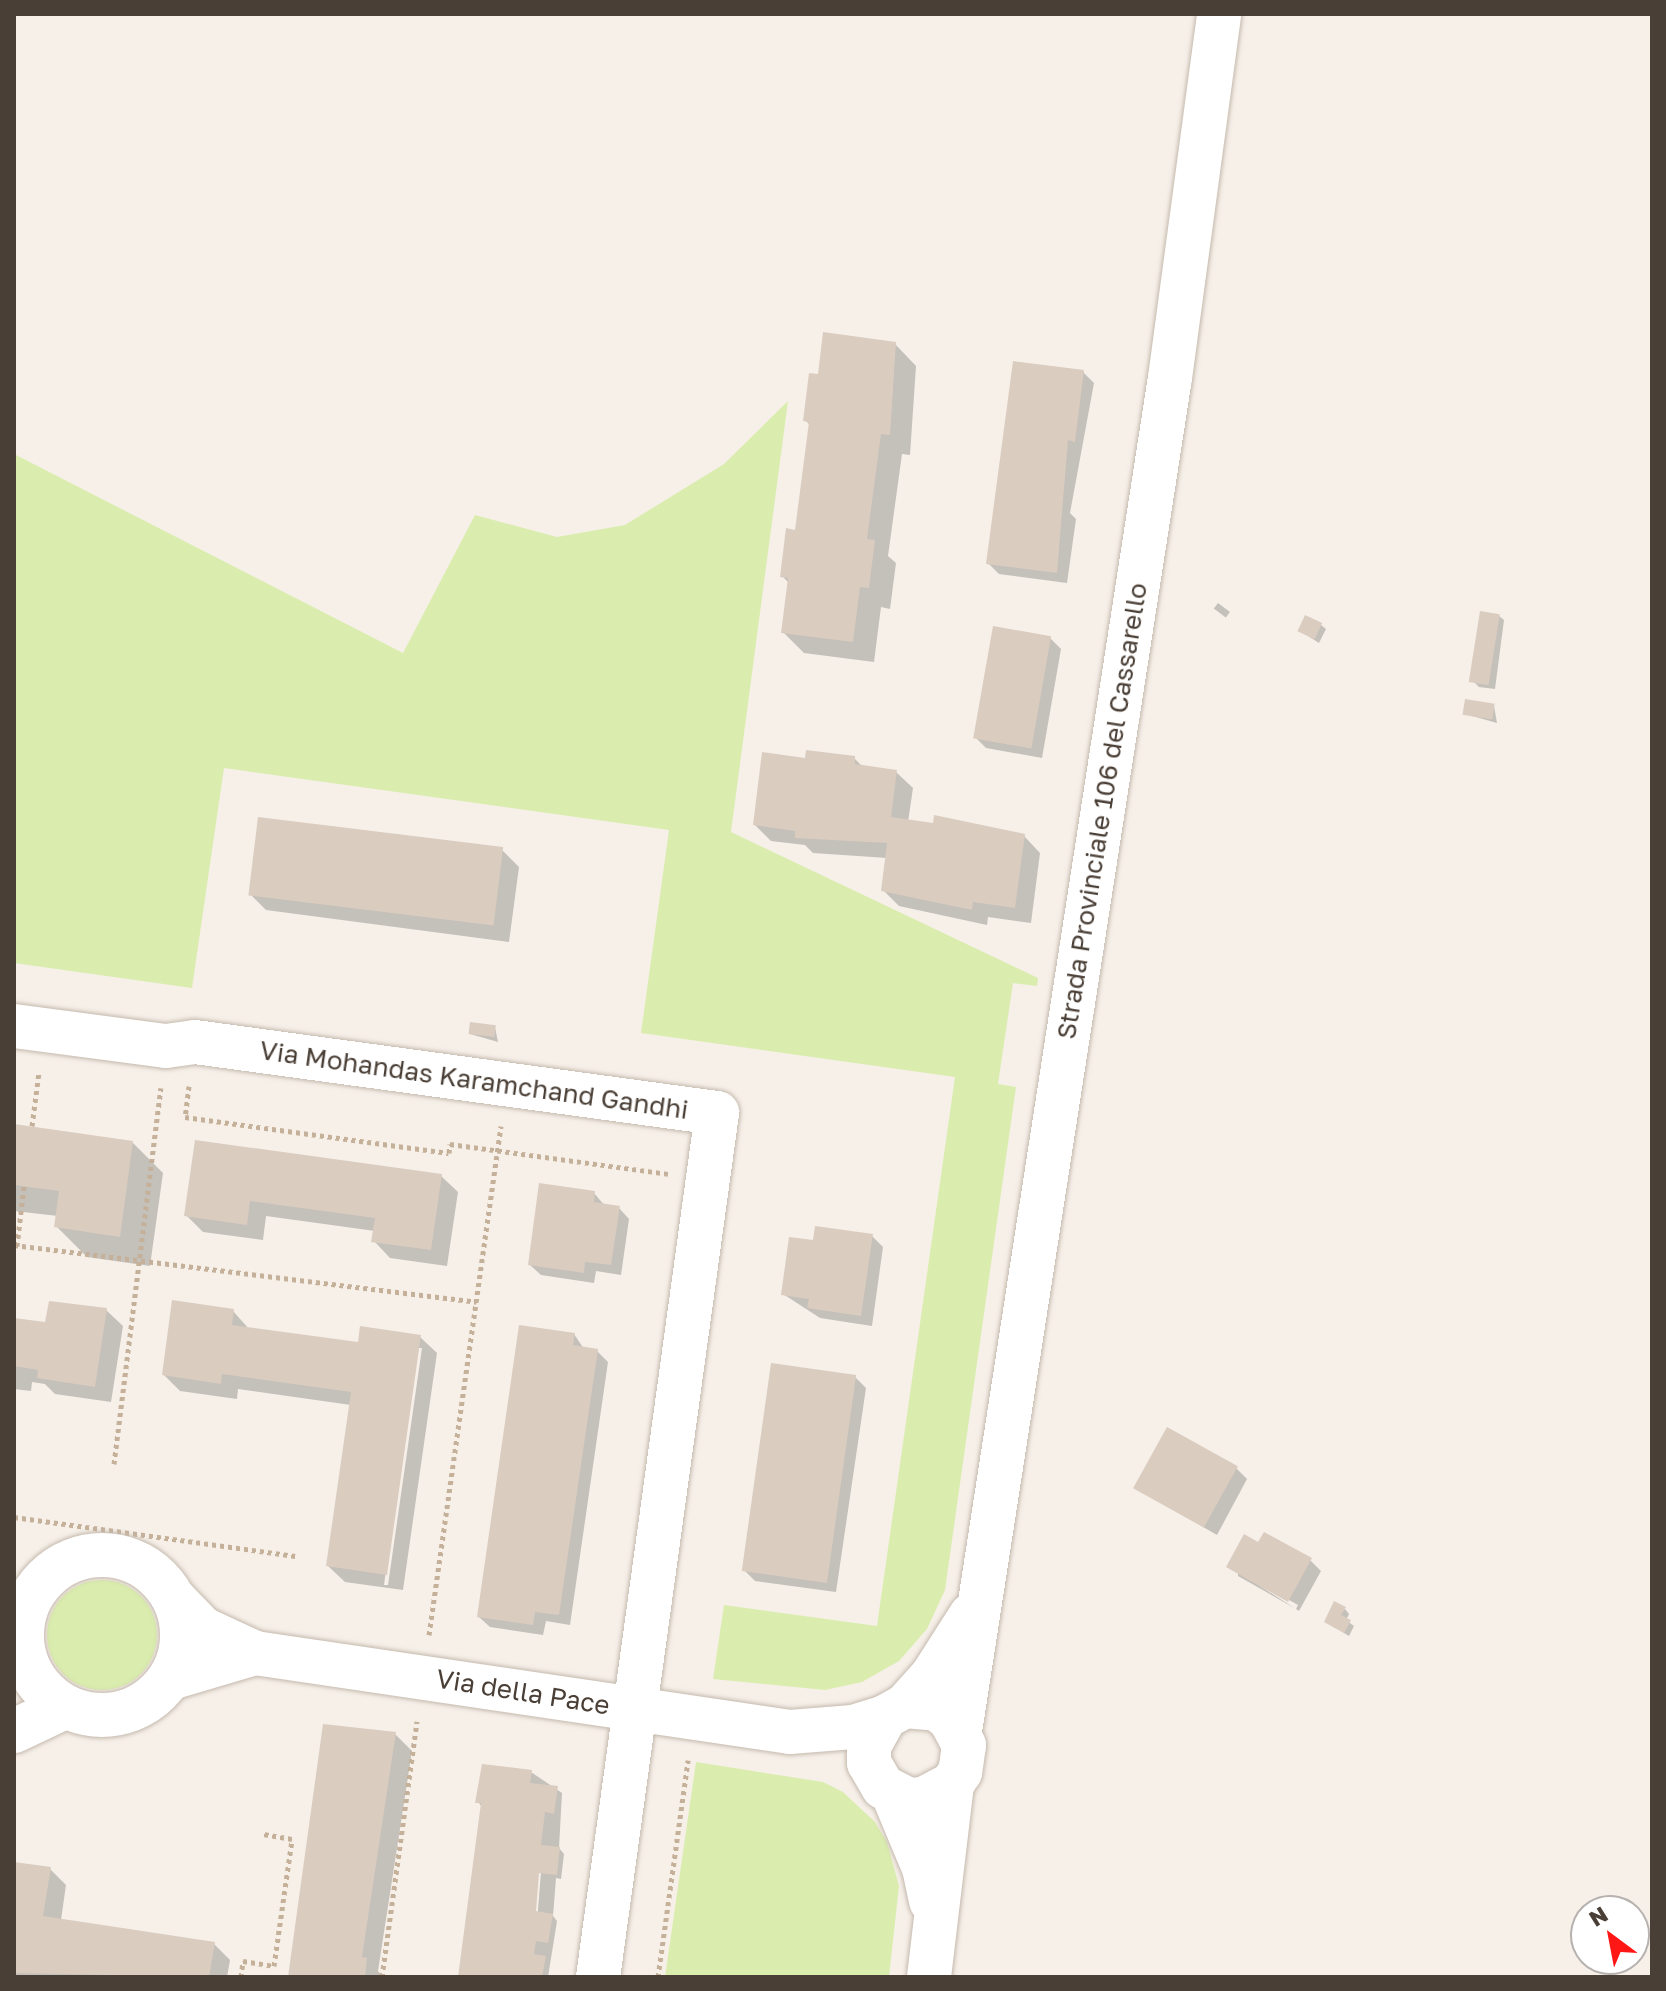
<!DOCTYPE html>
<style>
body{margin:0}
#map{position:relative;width:1666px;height:1991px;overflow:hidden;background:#f6f0e9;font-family:"Golos Text",sans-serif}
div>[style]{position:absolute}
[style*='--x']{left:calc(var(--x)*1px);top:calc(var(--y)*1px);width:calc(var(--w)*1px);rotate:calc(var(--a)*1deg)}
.green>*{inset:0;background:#daedae}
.round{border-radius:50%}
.shadow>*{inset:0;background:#0003;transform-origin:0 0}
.building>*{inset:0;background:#dbccc0;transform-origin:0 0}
.path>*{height:5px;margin-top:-2.5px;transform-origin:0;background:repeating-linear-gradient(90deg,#c5b09a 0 4px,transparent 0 8px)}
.roads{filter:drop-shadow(0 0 2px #c5b9ad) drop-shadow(0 0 2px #c5b9ad)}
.minor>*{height:44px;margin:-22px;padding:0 22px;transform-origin:22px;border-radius:22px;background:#fff}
.minor>.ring{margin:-22px;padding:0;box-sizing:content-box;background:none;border:44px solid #fff;border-radius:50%}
span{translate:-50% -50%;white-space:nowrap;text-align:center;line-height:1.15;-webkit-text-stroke:8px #fff;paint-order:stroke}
.street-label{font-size:26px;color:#4a3f36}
.frame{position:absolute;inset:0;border:16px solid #4a3f36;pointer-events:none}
.north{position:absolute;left:1570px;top:1895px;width:80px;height:80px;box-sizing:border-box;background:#fff;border:2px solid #b7b2af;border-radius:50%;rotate:328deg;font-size:22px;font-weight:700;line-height:32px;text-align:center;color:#4a3f36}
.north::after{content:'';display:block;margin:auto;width:28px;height:36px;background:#ff1716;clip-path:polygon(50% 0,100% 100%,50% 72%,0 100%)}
</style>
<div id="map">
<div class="green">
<div style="clip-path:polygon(788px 401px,731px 832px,1038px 978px,1037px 986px,1013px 983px,998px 1084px,1016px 1087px,945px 1590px,927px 1629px,899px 1661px,862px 1682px,825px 1690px,713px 1679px,724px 1605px,877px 1626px,955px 1077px,641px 1033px,669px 830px,224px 768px,192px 988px,14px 963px,14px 454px,403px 653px,475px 515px,557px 537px,625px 525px,724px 464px)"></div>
<div class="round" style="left:47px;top:1580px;width:110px;height:110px"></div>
<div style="clip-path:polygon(696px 1762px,823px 1782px,843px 1792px,875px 1822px,887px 1842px,899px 1886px,889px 1977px,665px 1977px)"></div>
</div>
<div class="shadow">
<div style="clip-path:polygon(895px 344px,916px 366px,910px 455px,902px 454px,888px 556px,896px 563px,890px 609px,881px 607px,874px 662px,804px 653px,783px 632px,789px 583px,782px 576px,796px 532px,811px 426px,805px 420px,820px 376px)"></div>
<div style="clip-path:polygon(1083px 372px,1094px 383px,1070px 513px,1076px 519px,1067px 583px,999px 574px,988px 563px)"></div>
<div style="left:1218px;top:603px;width:15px;height:7px;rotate:37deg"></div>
<div style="clip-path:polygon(1499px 616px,1504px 620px,1495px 689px,1479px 687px,1474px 682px)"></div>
<div style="clip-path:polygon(1321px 625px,1326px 629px,1319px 643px,1300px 631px)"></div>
<div style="clip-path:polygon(1050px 638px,1061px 649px,1042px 758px,986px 748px,975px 737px)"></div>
<div style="clip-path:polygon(1494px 706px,1497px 723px,1465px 714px)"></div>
<div style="clip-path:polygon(854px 758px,863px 767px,896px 772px,913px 788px,908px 822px,1024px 836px,1040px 853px,1031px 923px,988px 917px,987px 925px,899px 906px,883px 890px,887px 858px,813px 853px,805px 845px,771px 841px,755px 825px,807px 760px)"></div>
<div style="clip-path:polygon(503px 851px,519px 867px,509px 942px,266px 910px,250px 894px)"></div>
<div style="clip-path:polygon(495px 1027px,498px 1042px,470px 1034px)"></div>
<div style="clip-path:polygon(14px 1126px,133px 1143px,163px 1173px,150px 1266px,87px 1257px,56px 1226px,58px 1216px,14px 1211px)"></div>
<div style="clip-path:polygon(197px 1142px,441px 1176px,458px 1192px,447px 1266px,390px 1258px,374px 1241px,375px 1231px,266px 1216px,263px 1240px,203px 1232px,186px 1215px)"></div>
<div style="clip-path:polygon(594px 1193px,605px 1206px,619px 1208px,629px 1219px,621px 1275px,596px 1271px,594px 1283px,541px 1275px,530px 1265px)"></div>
<div style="clip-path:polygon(872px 1236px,883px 1247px,872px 1326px,820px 1318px,783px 1294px,814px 1242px)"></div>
<div style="clip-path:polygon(106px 1310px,123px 1326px,111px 1402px,55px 1394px,45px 1384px,32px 1382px,31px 1391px,14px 1389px,14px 1320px,47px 1324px)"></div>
<div style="clip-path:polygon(evenodd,233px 1311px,249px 1329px,359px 1345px,420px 1337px,437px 1353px,403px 1590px,345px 1582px,328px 1566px,351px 1405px,238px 1389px,237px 1399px,180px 1391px,164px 1375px,233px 1311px,417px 1348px,422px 1348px,388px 1585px,384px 1585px,417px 1348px)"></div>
<div style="clip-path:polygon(574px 1334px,584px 1349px,597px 1351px,608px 1362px,570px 1625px,546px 1621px,543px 1635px,490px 1627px,479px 1617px)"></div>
<div style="clip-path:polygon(855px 1377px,866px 1388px,836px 1592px,755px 1581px,744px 1570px)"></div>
<div style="clip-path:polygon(1236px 1468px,1247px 1479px,1217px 1535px,1137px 1489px)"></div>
<div style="clip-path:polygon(evenodd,1259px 1544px,1310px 1560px,1321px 1571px,1299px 1611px,1229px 1566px,1259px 1544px,1238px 1571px,1298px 1605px,1296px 1609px,1238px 1576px,1238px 1571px)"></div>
<div style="clip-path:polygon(1345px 1609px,1349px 1614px,1346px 1620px,1354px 1626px,1349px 1636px,1326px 1622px)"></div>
<div style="clip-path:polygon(395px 1734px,412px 1751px,378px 1971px,383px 1977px,290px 1977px)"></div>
<div style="clip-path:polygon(evenodd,531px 1772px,562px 1793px,559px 1848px,564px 1854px,561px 1879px,556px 1878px,553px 1916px,557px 1921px,548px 1977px,460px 1977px,483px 1808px,478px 1802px,531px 1772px,538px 1869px,541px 1872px,537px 1922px,533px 1921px,538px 1869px)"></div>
<div style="clip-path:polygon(14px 1864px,50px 1869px,66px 1885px,61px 1920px,214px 1944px,230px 1960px,227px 1977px,14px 1977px)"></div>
</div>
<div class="building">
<div style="clip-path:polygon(823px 332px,896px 342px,890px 435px,881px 434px,867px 539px,875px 540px,869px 588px,860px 587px,853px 642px,781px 633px,788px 578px,780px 577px,786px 528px,795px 530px,809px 422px,803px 421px,809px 373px,818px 374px)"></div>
<div style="clip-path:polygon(1013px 361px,1084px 370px,1075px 442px,1068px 440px,1057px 573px,986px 564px)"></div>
<div style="left:1480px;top:611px;width:20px;height:72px;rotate:9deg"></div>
<div style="left:1305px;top:615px;width:19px;height:18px;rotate:25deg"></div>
<div style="left:993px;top:626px;width:59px;height:114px;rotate:10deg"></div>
<div style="left:1465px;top:699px;width:30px;height:16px;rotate:9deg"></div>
<div style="clip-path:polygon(806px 750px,855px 756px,855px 764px,897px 770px,891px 817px,933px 823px,934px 815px,1025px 834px,1015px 908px,973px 902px,972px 910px,881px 891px,887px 843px,795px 838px,795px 831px,753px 825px,762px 752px,805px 758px)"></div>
<div style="left:258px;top:817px;width:247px;height:79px;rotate:7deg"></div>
<div style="left:470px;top:1022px;width:26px;height:12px;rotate:7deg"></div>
<div style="clip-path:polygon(14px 1124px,133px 1141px,120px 1237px,54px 1227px,59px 1191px,14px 1185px)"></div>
<div style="clip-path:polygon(195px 1140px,442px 1174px,431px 1250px,371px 1242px,375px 1218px,250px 1201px,247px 1225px,184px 1216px)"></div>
<div style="clip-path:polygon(539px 1183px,595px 1191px,594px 1202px,620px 1206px,611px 1265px,585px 1262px,584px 1273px,528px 1265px)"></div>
<div style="clip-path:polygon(815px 1226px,873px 1234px,861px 1316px,807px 1308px,809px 1299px,781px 1295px,789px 1237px,813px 1240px)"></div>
<div style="clip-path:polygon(172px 1300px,234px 1309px,232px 1325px,358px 1342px,360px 1326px,421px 1335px,387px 1575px,326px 1566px,351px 1392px,222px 1374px,221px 1384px,162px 1375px)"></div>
<div style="clip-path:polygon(49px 1301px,107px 1308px,95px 1387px,37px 1378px,38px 1370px,14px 1366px,14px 1318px,45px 1322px)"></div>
<div style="clip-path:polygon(519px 1325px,575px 1333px,573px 1345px,598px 1349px,559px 1615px,535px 1612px,533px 1625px,477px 1617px)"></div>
<div style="left:771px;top:1363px;width:86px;height:210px;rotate:8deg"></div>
<div style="left:1167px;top:1427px;width:81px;height:70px;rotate:29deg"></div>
<div style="clip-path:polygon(1264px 1532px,1312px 1558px,1288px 1602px,1226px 1567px,1244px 1534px,1258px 1542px)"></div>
<div style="clip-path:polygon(1334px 1601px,1346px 1607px,1341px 1615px,1351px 1620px,1344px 1633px,1324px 1622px)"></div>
<div style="clip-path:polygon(323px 1724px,396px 1732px,362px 1957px,367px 1958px,365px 1977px,288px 1977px)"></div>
<div style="clip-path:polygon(482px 1764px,532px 1770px,530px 1783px,558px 1786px,554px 1814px,545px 1812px,541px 1845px,560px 1847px,557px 1875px,539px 1873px,536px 1911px,553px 1914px,548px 1943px,536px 1941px,534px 1954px,546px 1956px,542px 1977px,458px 1977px,481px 1803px,475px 1803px)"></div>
<div style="clip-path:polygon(14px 1862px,51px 1867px,43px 1916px,215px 1942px,209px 1977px,14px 1973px)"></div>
</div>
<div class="path">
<div style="--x:189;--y:1086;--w:31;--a:97"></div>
<div style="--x:185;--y:1117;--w:266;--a:7.8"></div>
<div style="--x:449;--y:1153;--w:9;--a:-84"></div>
<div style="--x:450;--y:1144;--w:220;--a:7.8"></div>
<div style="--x:32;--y:1126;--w:54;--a:-82.6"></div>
<div style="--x:14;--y:1245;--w:466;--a:7"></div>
<div style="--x:17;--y:1246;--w:60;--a:-83.3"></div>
<div style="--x:114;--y:1464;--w:379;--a:-82.9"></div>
<div style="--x:14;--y:1517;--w:284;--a:7.9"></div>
<div style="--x:429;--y:1635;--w:514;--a:-81.95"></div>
<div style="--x:241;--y:1977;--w:16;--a:-83"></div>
<div style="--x:243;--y:1961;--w:31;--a:9"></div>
<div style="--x:274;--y:1966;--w:128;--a:-81.9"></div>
<div style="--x:292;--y:1839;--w:29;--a:-170"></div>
<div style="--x:382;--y:1977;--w:258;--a:-82.2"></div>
<div style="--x:658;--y:1977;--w:219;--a:-82.1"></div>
</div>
<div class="roads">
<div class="minor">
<div style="--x:14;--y:1026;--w:153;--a:7.5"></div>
<div style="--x:166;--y:1046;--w:29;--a:-8"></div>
<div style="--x:195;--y:1042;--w:527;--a:7.75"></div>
<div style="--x:717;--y:1113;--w:872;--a:97.84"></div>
<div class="ring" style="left:22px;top:1555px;width:116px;height:116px"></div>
<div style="--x:255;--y:1653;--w:541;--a:8.4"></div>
<div style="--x:790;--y:1732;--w:63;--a:-4.5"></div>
<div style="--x:853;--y:1727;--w:34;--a:-17"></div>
<div style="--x:171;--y:1678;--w:88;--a:-16.6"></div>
<div style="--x:255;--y:1653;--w:57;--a:-155.2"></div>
<div style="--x:203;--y:1629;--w:40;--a:-134"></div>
<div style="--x:905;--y:1706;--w:32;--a:5"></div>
<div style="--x:937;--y:1709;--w:16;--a:38"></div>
<div style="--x:950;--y:1719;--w:30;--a:62"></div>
<div style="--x:964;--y:1745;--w:27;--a:98"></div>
<div style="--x:960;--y:1772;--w:14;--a:124"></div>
<div style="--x:952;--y:1784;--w:32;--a:152"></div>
<div style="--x:924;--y:1799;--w:15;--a:176"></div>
<div style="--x:909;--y:1800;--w:29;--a:-153"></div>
<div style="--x:883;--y:1787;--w:28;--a:-120"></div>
<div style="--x:869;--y:1763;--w:17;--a:-90"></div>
<div style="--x:869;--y:1746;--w:33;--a:-61"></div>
<div style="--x:885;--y:1717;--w:23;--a:-29"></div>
<div style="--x:905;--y:1706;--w:40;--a:-48"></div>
<div style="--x:932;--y:1676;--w:72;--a:-57.4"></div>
<div style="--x:14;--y:1731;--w:56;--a:-25.2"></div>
<div style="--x:960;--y:1731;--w:1369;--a:-81.18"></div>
<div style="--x:1170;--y:378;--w:367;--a:-82.3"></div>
<div style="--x:893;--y:1794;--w:80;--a:67.3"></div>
<div style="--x:924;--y:1868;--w:34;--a:78"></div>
<div style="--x:929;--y:1977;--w:194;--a:-83.2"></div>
</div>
</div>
<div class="street-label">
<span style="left:1102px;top:811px;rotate:-81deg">Strada Provinciale 106 del Cassarello</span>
<span style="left:474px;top:1080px;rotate:8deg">Via Mohandas Karamchand Gandhi</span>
<span style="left:523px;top:1692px;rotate:9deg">Via della Pace</span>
</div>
<div class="frame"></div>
<div class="north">N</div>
</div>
